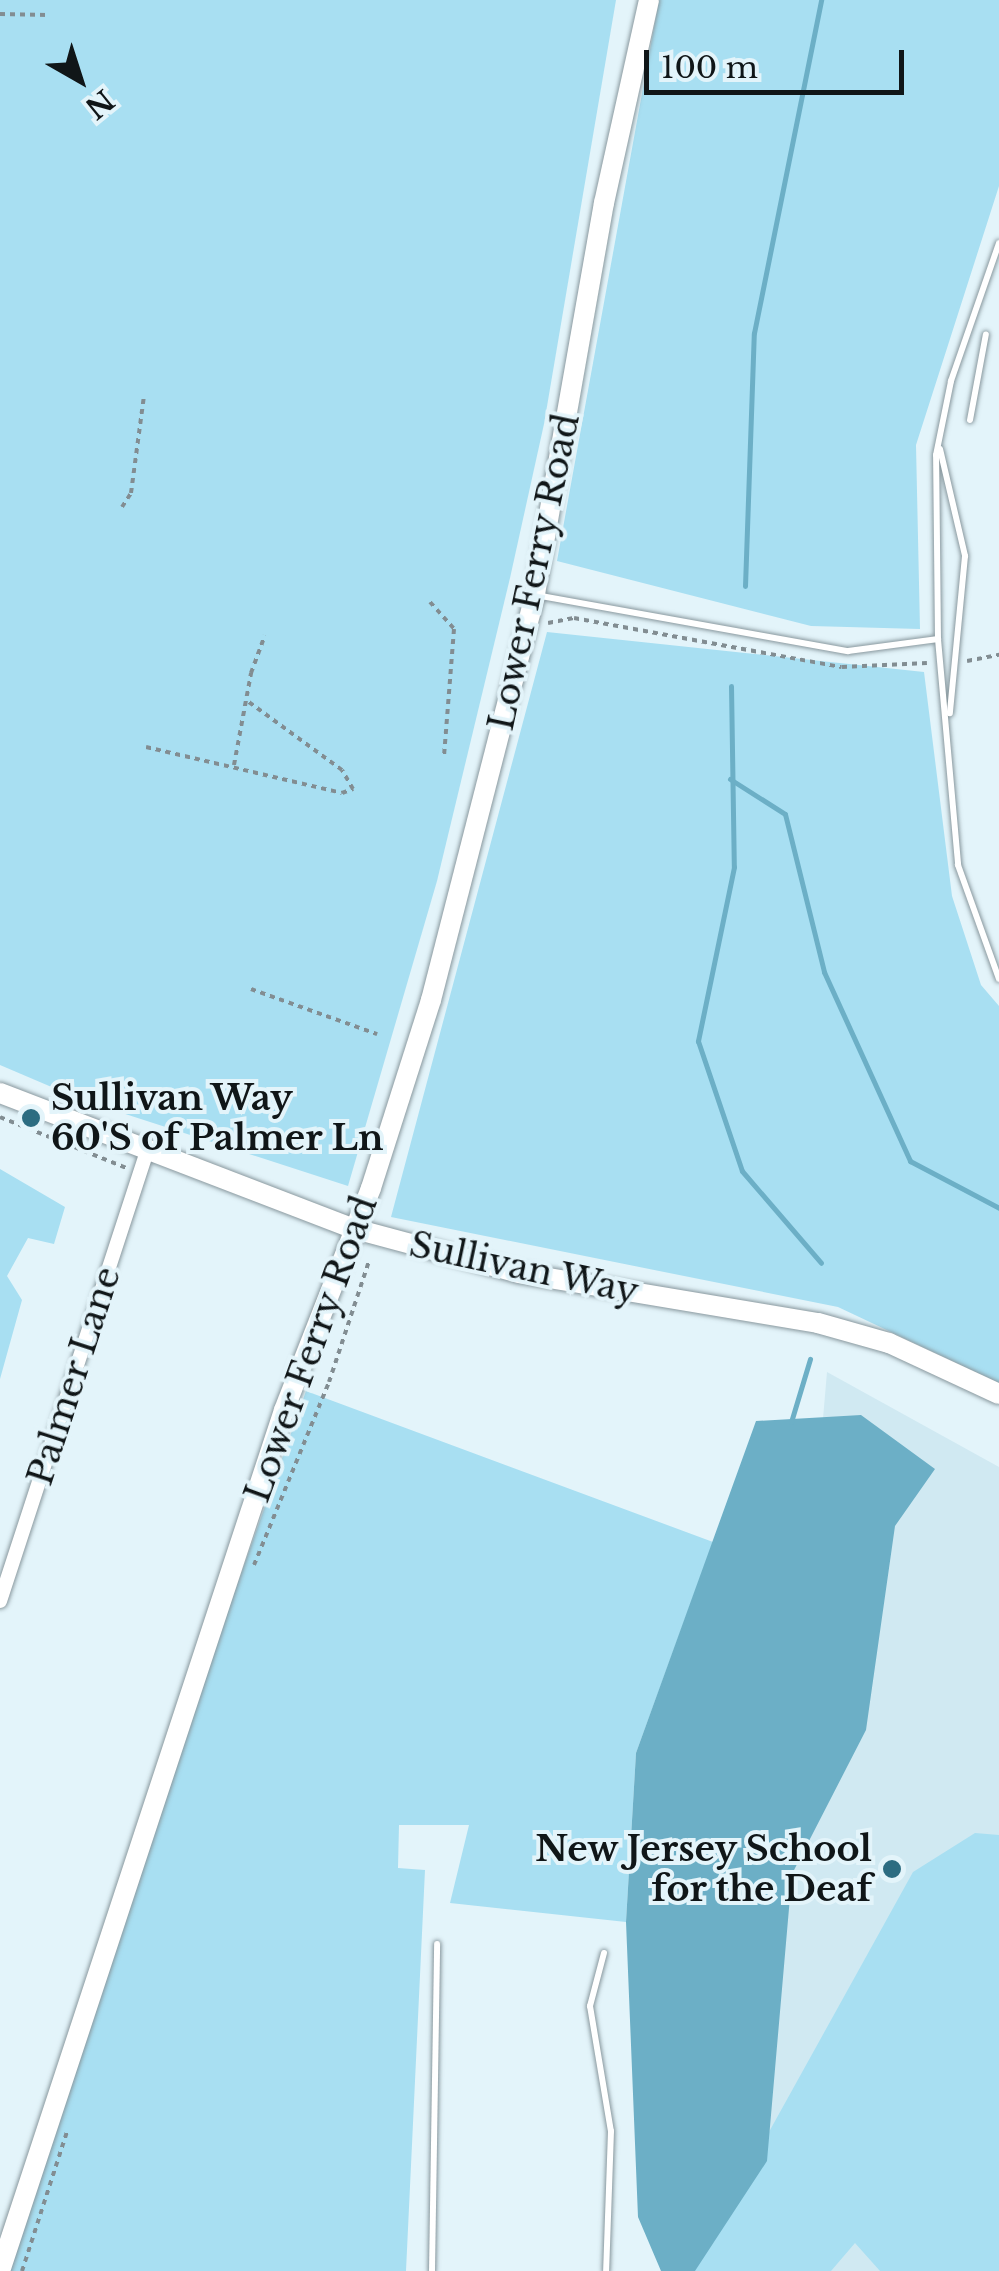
<!DOCTYPE html>
<style>
body{margin:0}
#map{position:relative;width:999px;height:2271px;overflow:hidden;background:#e3f4fa;font-family:"Libre Baskerville",serif}
div>[style]{position:absolute}
[style*='--x']{left:calc(var(--x)*1px);top:calc(var(--y)*1px);width:calc(var(--w)*1px);rotate:calc(var(--a)*1deg)}
.built>*{inset:0;background:#d0e9f2}
.green>*{inset:0;background:#a8dff2}
.water>*{inset:0;background:#6cafc6}
.stream>*{height:5px;margin:-2.5px;padding:0 2.5px;transform-origin:2.5px;border-radius:2.5px;background:#6cafc6}
.path>*{height:4px;margin-top:-2px;transform-origin:0;background:repeating-linear-gradient(90deg,#828d92 0 5px,transparent 0 10px)}
.roads{filter:drop-shadow(0 0 2px #89989e) drop-shadow(0 0 2px #89989e)}
.lane>*{height:6px;margin:-3px;padding:0 3px;transform-origin:3px;border-radius:3px;background:#fff}
.street>*{height:14px;margin:-7px;padding:0 7px;transform-origin:7px;border-radius:7px;background:#fff}
.secondary>*{height:20px;margin:-10px;padding:0 10px;transform-origin:10px;border-radius:10px;background:#fff}
.dots>*{width:28px;height:28px;translate:-50% -50%;box-sizing:border-box;border:5px solid #e3f4fa;border-radius:50%}
span{translate:-50% -50%;white-space:nowrap;text-align:center;line-height:1.15;-webkit-text-stroke:8px #e3f4fa;paint-order:stroke}
.street-label{font-size:35px;color:#101618}
.poi-label{font-size:35px;color:#101618;font-weight:700}
.left{translate:0 -50%;text-align:left}
.right{translate:-100% -50%;text-align:right}
.north{position:absolute;left:30px;top:30px;width:100px;height:100px;-webkit-text-stroke:8px #e3f4fa;paint-order:stroke;rotate:141deg;font-size:28px;font-weight:700;line-height:40px;text-align:center;color:#101618}
.north::after{content:'';display:block;margin:auto;width:35px;height:45px;background:#101618;clip-path:polygon(50% 0,100% 100%,50% 72%,0 100%)}
.scale{position:absolute;left:644px;top:50px;width:260px;height:45px;box-sizing:border-box;border:5px solid #101618;border-top:0;padding-left:12px;font-size:30px;line-height:35px;white-space:nowrap;color:#101618;-webkit-text-stroke:8px #e3f4fa;paint-order:stroke}
</style>
<div id="map">
<div class="built">
<div style="clip-path:polygon(827px 1372px,999px 1467px,999px 2271px,750px 2271px)"></div>
</div>
<div class="green">
<div style="clip-path:polygon(0 0,616px 0,544px 424px,510px 578px,437px 881px,348px 1186px,82px 1100px,0 1065px)"></div>
<div style="clip-path:polygon(659px 0,999px 0,999px 186px,916px 445px,920px 629px,811px 626px,557px 561px)"></div>
<div style="clip-path:polygon(547px 632px,924px 672px,952px 896px,981px 985px,999px 1006px,999px 1383px,838px 1307px,391px 1217px)"></div>
<div style="clip-path:polygon(0 1169px,65px 1207px,54px 1244px,28px 1238px,7px 1276px,22px 1300px,0 1379px)"></div>
<div style="clip-path:polygon(306px 1391px,713px 1542px,636px 1753px,626px 1922px,450px 1903px,469px 1825px,399px 1825px,398px 1868px,425px 1870px,406px 2271px,5px 2271px,43px 2131px)"></div>
<div style="clip-path:polygon(975px 1833px,999px 1835px,999px 2271px,880px 2271px,855px 2243px,831px 2271px,692px 2271px,913px 1872px)"></div>
</div>
<div class="water">
<div style="clip-path:polygon(861px 1415px,935px 1469px,895px 1526px,866px 1730px,792px 1874px,767px 2161px,695px 2271px,661px 2271px,638px 2217px,626px 1922px,636px 1753px,756px 1421px)"></div>
</div>
<div class="stream">
<div style="--x:745;--y:586;--w:253;--a:-88"></div>
<div style="--x:754;--y:333;--w:340;--a:-78.6"></div>
<div style="--x:731;--y:686;--w:181;--a:89.1"></div>
<div style="--x:734;--y:867;--w:178;--a:101.7"></div>
<div style="--x:698;--y:1041;--w:137;--a:71.3"></div>
<div style="--x:742;--y:1171;--w:121;--a:49.3"></div>
<div style="--x:730;--y:779;--w:65;--a:32.5"></div>
<div style="--x:785;--y:814;--w:163;--a:76.1"></div>
<div style="--x:824;--y:972;--w:208;--a:65.5"></div>
<div style="--x:910;--y:1161;--w:101;--a:27.8"></div>
<div style="--x:791;--y:1422;--w:66;--a:-73.2"></div>
</div>
<div class="path">
<div style="--x:0;--y:14;--w:48;--a:1.2"></div>
<div style="--x:122;--y:507;--w:17;--a:-57"></div>
<div style="--x:131;--y:493;--w:98;--a:-82.4"></div>
<div style="--x:430;--y:602;--w:36;--a:48"></div>
<div style="--x:454;--y:629;--w:128;--a:94.5"></div>
<div style="--x:548;--y:623;--w:26;--a:-11"></div>
<div style="--x:574;--y:618;--w:272;--a:10.4"></div>
<div style="--x:842;--y:667;--w:85;--a:-2.7"></div>
<div style="--x:967;--y:661;--w:33;--a:-11"></div>
<div style="--x:146;--y:747;--w:201;--a:13.2"></div>
<div style="--x:342;--y:793;--w:12;--a:-20"></div>
<div style="--x:353;--y:789;--w:22;--a:-120"></div>
<div style="--x:342;--y:770;--w:119;--a:-143.9"></div>
<div style="--x:234;--y:765;--w:94;--a:-79.5"></div>
<div style="--x:251;--y:673;--w:40;--a:-69.8"></div>
<div style="--x:251;--y:989;--w:134;--a:19.7"></div>
<div style="--x:0;--y:1117;--w:136;--a:22"></div>
<div style="--x:254;--y:1565;--w:198;--a:-67.7"></div>
<div style="--x:329;--y:1382;--w:127;--a:-71.7"></div>
<div style="--x:22;--y:2271;--w:149;--a:-72.1"></div>
</div>
<div class="roads">
<div class="lane">
<div style="--x:970;--y:420;--w:87;--a:-79.5"></div>
<div style="--x:940;--y:449;--w:110;--a:76.8"></div>
<div style="--x:965;--y:556;--w:158;--a:95.5"></div>
<div style="--x:541;--y:596;--w:312;--a:10.2"></div>
<div style="--x:848;--y:651;--w:91;--a:-7.6"></div>
<div style="--x:938;--y:639;--w:184;--a:-90.6"></div>
<div style="--x:936;--y:455;--w:76;--a:-78.5"></div>
<div style="--x:951;--y:381;--w:146;--a:-70.8"></div>
<div style="--x:938;--y:639;--w:227;--a:84.9"></div>
<div style="--x:958;--y:865;--w:121;--a:70.2"></div>
<div style="--x:604;--y:1953;--w:55;--a:104.8"></div>
<div style="--x:590;--y:2006;--w:127;--a:80.5"></div>
<div style="--x:611;--y:2131;--w:140;--a:92"></div>
<div style="--x:432;--y:2271;--w:327;--a:-89.1"></div>
</div>
<div class="street">
<div style="--x:0;--y:1601;--w:473;--a:-71.9"></div>
</div>
<div class="secondary">
<div style="--x:0;--y:1093;--w:380;--a:21"></div>
<div style="--x:355;--y:1229;--w:170;--a:15"></div>
<div style="--x:519;--y:1273;--w:303;--a:9.5"></div>
<div style="--x:818;--y:1323;--w:74;--a:15.7"></div>
<div style="--x:889;--y:1343;--w:121;--a:24.9"></div>
<div style="--x:0;--y:2271;--w:907;--a:-71.74"></div>
<div style="--x:284;--y:1410;--w:238;--a:-68.6"></div>
<div style="--x:371;--y:1188;--w:197;--a:-72.3"></div>
<div style="--x:431;--y:1000;--w:419;--a:-75.6"></div>
<div style="--x:535;--y:594;--w:397;--a:-80"></div>
<div style="--x:604;--y:203;--w:208;--a:-77.5"></div>
</div>
</div>
<div class="dots">
<div style="left:31px;top:1118px;background:#2c6c81"></div>
<div style="left:892px;top:1869px;background:#2c6c81"></div>
</div>
<div class="street-label">
<span style="left:534px;top:572px;rotate:-78deg">Lower Ferry Road</span>
<span style="left:524px;top:1268px;rotate:12deg">Sullivan Way</span>
<span style="left:311px;top:1349px;rotate:-70deg">Lower Ferry Road</span>
<span style="left:74px;top:1376px;rotate:-72deg">Palmer Lane</span>
</div>
<div class="poi-label">
<span class="left" style="left:51px;top:1118px">Sullivan Way<br>60'S of Palmer Ln</span>
<span class="right" style="left:872px;top:1869px">New Jersey School<br>for the Deaf</span>
</div>
<div class="north">N</div>
<div class="scale">100 m</div>
</div>
